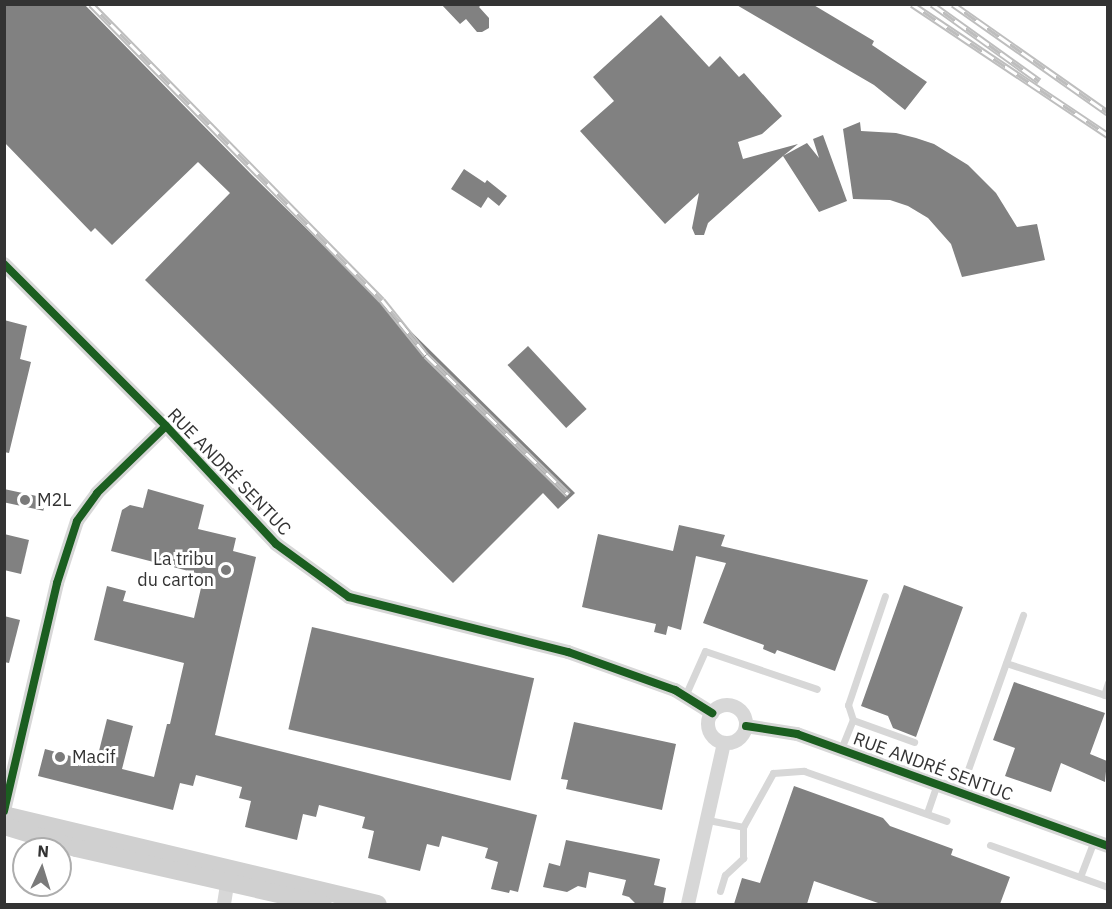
<!DOCTYPE html>
<meta charset="utf-8">
<style>
body{margin:0}
#map{position:relative;width:1112px;height:909px;overflow:hidden;background:#fff;font-family:"IBM Plex Sans",sans-serif}
div>[style]{position:absolute}
[style*='--x']{left:calc(var(--x)*1px);top:calc(var(--y)*1px);width:calc(var(--w)*1px);rotate:calc(var(--a)*1deg)}
.building>*{inset:0;background:#818181;transform-origin:0 0}
.lane>*{height:7px;margin:-3.5px;padding:0 3.5px;transform-origin:3.5px;border-radius:3.5px;background:#d7d7d7}
.street>*{height:14px;margin:-7px;padding:0 7px;transform-origin:7px;border-radius:7px;background:#d7d7d7}
.street>.ring{margin:-7px;padding:0;box-sizing:content-box;background:none;border:14px solid #d7d7d7;border-radius:50%}
.secondary>*{height:18px;margin:-9px;padding:0 9px;transform-origin:9px;border-radius:9px;background:#d0d0d0}
.rail>*{height:7px;margin-top:-3.5px;transform-origin:0;background:repeating-linear-gradient(90deg,#fff 0 14px,#bebebe 0 28px);box-sizing:border-box;border-block:2px solid #bebebe}
.cycleway>*{height:8px;margin:-4px;padding:0 4px;transform-origin:4px;border-radius:4px;background:#1b5e20}
.dots>*{width:16px;height:16px;translate:-50% -50%;box-sizing:border-box;border:3px solid #fff;border-radius:50%}
span{translate:-50% -50%;white-space:nowrap;text-align:center;line-height:1.15;-webkit-text-stroke:6px #fff;paint-order:stroke}
.street-label{font-size:18px;color:#333}
.poi-label{font-size:18px;color:#333}
.left{translate:0 -50%;text-align:left}
.right{translate:-100% -50%;text-align:right}
.frame{position:absolute;inset:0;border:6px solid #333;pointer-events:none}
.north{position:absolute;left:12px;top:837px;width:60px;height:60px;box-sizing:border-box;background:#fff;border:2px solid #adadad;border-radius:50%;rotate:4deg;font-size:16px;font-weight:700;line-height:24px;text-align:center;color:#333}
.north::after{content:'';display:block;margin:auto;width:21px;height:27px;background:#7a7a7a;clip-path:polygon(50% 0,100% 100%,50% 72%,0 100%)}
</style>
<div id="map">
<div class="building">
<div style="clip-path:polygon(4px 4px,84px 4px,250px 173px,575px 493px,558px 509px,543px 493px,453px 583px,145px 280px,230px 193px,198px 162px,112px 245px,95px 228px,91px 232px,4px 142px)"></div>
<div style="clip-path:polygon(441px 4px,482px 4px,479px 7px,489px 18px,489px 28px,482px 32px,477px 32px,466px 19px,460px 24px)"></div>
<div style="clip-path:polygon(735px 4px,812px 4px,874px 41px,872px 45px,927px 82px,905px 110px,874px 85px)"></div>
<div style="clip-path:polygon(661px 15px,709px 67px,720px 56px,739px 77px,744px 73px,782px 116px,762px 134px,738px 142px,743px 159px,798px 144px,783px 156px,807px 143px,819px 158px,813px 139px,823px 135px,847px 201px,819px 212px,783px 156px,708px 223px,704px 235px,695px 235px,692px 228px,699px 193px,665px 224px,580px 131px,614px 101px,593px 77px)"></div>
<div style="clip-path:polygon(860px 122px,861px 131px,896px 133px,916px 138px,934px 144px,968px 165px,996px 193px,1017px 227px,1037px 224px,1045px 260px,962px 277px,951px 244px,928px 218px,908px 206px,890px 200px,853px 199px,843px 129px)"></div>
<div style="clip-path:polygon(464px 169px,485px 183px,487px 180px,507px 196px,499px 206px,488px 197px,481px 208px,451px 189px)"></div>
<div style="clip-path:polygon(4px 320px,27px 326px,20px 359px,31px 362px,9px 453px,4px 452px)"></div>
<div style="left:528px;top:346px;width:86px;height:28px;rotate:47deg"></div>
<div style="left:4px;top:489px;width:43px;height:13px;rotate:12deg"></div>
<div style="clip-path:polygon(148px 489px,204px 505px,198px 529px,236px 538px,233px 551px,256px 557px,215px 735px,537px 815px,518px 892px,510px 890px,509px 893px,491px 889px,498px 862px,485px 858px,488px 848px,442px 836px,439px 847px,427px 844px,420px 871px,368px 858px,374px 831px,362px 828px,365px 817px,319px 805px,316px 817px,303px 814px,297px 840px,245px 827px,251px 801px,239px 798px,242px 787px,196px 775px,193px 786px,180px 783px,173px 810px,38px 776px,45px 749px,96px 763px,107px 719px,133px 726px,122px 769px,154px 777px,167px 724px,170px 724px,184px 663px,94px 640px,107px 586px,126px 591px,123px 601px,194px 618px,204px 575px,111px 551px,122px 510px,130px 505px,143px 508px)"></div>
<div style="clip-path:polygon(679px 525px,725px 535px,721px 546px,868px 580px,835px 671px,777px 650px,775px 654px,763px 649px,764px 645px,703px 623px,726px 563px,696px 556px,681px 630px,668px 626px,666px 635px,654px 632px,656px 624px,582px 607px,598px 534px,673px 551px)"></div>
<div style="clip-path:polygon(4px 534px,29px 540px,21px 574px,4px 570px)"></div>
<div style="clip-path:polygon(904px 585px,963px 607px,916px 737px,893px 728px,888px 716px,861px 706px)"></div>
<div style="clip-path:polygon(4px 616px,20px 620px,9px 663px,4px 662px)"></div>
<div style="left:312px;top:627px;width:228px;height:105px;rotate:13deg"></div>
<div style="clip-path:polygon(1014px 682px,1105px 713px,1090px 754px,1107px 761px,1105px 782px,1061px 763px,1051px 792px,1005px 776px,1015px 748px,993px 740px)"></div>
<div style="clip-path:polygon(574px 722px,676px 744px,662px 810px,566px 789px,568px 780px,561px 779px)"></div>
<div style="clip-path:polygon(794px 786px,883px 818px,890px 826px,953px 849px,951px 855px,1010px 877px,1000px 904px,881px 904px,814px 881px,807px 904px,734px 904px,742px 878px,760px 883px)"></div>
<div style="clip-path:polygon(566px 840px,660px 859px,654px 885px,666px 888px,663px 904px,636px 904px,629px 897px,622px 895px,626px 880px,589px 872px,586px 888px,578px 886px,567px 892px,543px 887px,549px 863px,560px 866px)"></div>
</div>
<div class="lane">
<div style="--x:1006;--y:663;--w:107;--a:17.9"></div>
<div style="--x:1104;--y:695;--w:13;--a:-72"></div>
<div style="--x:685;--y:696;--w:49;--a:-66"></div>
<div style="--x:705;--y:651;--w:118;--a:18.7"></div>
<div style="--x:853;--y:720;--w:65;--a:19.8"></div>
<div style="--x:841;--y:749;--w:31;--a:-68"></div>
<div style="--x:853;--y:720;--w:16;--a:-108"></div>
<div style="--x:848;--y:705;--w:115;--a:-71.3"></div>
<div style="--x:960;--y:792;--w:188;--a:-70.4"></div>
<div style="--x:927;--y:813;--w:31;--a:-71"></div>
<div style="--x:708;--y:820;--w:36;--a:11"></div>
<div style="--x:743;--y:827;--w:62;--a:-60.9"></div>
<div style="--x:773;--y:773;--w:31;--a:-4"></div>
<div style="--x:804;--y:771;--w:151;--a:19.3"></div>
<div style="--x:990;--y:845;--w:125;--a:19.6"></div>
<div style="--x:1080;--y:877;--w:39;--a:-69"></div>
<div style="--x:720;--y:891;--w:17;--a:-73"></div>
<div style="--x:725;--y:875;--w:25;--a:-43"></div>
<div style="--x:743;--y:858;--w:31;--a:-90"></div>
</div>
<div class="street">
<div style="--x:4;--y:264;--w:229;--a:45"></div>
<div style="--x:166;--y:426;--w:161;--a:47"></div>
<div style="--x:276;--y:544;--w:90;--a:36"></div>
<div style="--x:349;--y:597;--w:226;--a:14.1"></div>
<div style="--x:568;--y:652;--w:114;--a:19.6"></div>
<div style="--x:675;--y:690;--w:44;--a:31.9"></div>
<div class="ring" style="left:708px;top:705px;width:24px;height:24px"></div>
<div style="--x:746;--y:726;--w:52;--a:8.9"></div>
<div style="--x:797;--y:734;--w:331;--a:19.8"></div>
<div style="--x:4;--y:811;--w:234;--a:-76.9"></div>
<div style="--x:57;--y:583;--w:65;--a:-72.1"></div>
<div style="--x:77;--y:521;--w:34;--a:-54"></div>
<div style="--x:97;--y:493;--w:96;--a:-44.2"></div>
<div style="--x:224;--y:904;--w:30;--a:-81"></div>
<div style="--x:688;--y:904;--w:165;--a:-77.4"></div>
</div>
<div class="secondary">
<div style="--x:4;--y:815;--w:384;--a:13.4"></div>
<div style="--x:4;--y:826;--w:75;--a:17"></div>
<div style="--x:76;--y:848;--w:253;--a:12.8"></div>
</div>
<div class="rail">
<div style="--x:91;--y:4;--w:415;--a:45.5"></div>
<div style="--x:382;--y:300;--w:70;--a:51.3"></div>
<div style="--x:426;--y:355;--w:199;--a:44.4"></div>
<div style="--x:912;--y:4;--w:236;--a:33.8"></div>
<div style="--x:932;--y:4;--w:132;--a:35.7"></div>
<div style="--x:953;--y:4;--w:189;--a:35.1"></div>
</div>
<div class="cycleway">
<div style="--x:4;--y:264;--w:229;--a:45"></div>
<div style="--x:166;--y:426;--w:161;--a:47"></div>
<div style="--x:276;--y:544;--w:90;--a:36"></div>
<div style="--x:349;--y:597;--w:226;--a:14.1"></div>
<div style="--x:568;--y:652;--w:114;--a:19.6"></div>
<div style="--x:675;--y:690;--w:44;--a:31.9"></div>
<div style="--x:746;--y:726;--w:52;--a:8.9"></div>
<div style="--x:797;--y:734;--w:331;--a:19.8"></div>
<div style="--x:4;--y:811;--w:234;--a:-76.9"></div>
<div style="--x:57;--y:583;--w:65;--a:-72.1"></div>
<div style="--x:77;--y:521;--w:34;--a:-54"></div>
<div style="--x:97;--y:493;--w:96;--a:-44.2"></div>
</div>
<div class="dots">
<div style="left:25px;top:500px;background:#7a7a7a"></div>
<div style="left:226px;top:570px;background:#7a7a7a"></div>
<div style="left:60px;top:757px;background:#7a7a7a"></div>
</div>
<div class="street-label">
<span style="left:229px;top:472px;rotate:46deg">RUE ANDRÉ SENTUC</span>
<span style="left:933px;top:767px;rotate:20deg">RUE ANDRÉ SENTUC</span>
</div>
<div class="poi-label">
<span class="left" style="left:37px;top:500px">M2L</span>
<span class="right" style="left:214px;top:570px">La tribu<br>du carton</span>
<span class="left" style="left:72px;top:757px">Macif</span>
</div>
<div class="frame"></div>
<div class="north">N</div>
</div>
